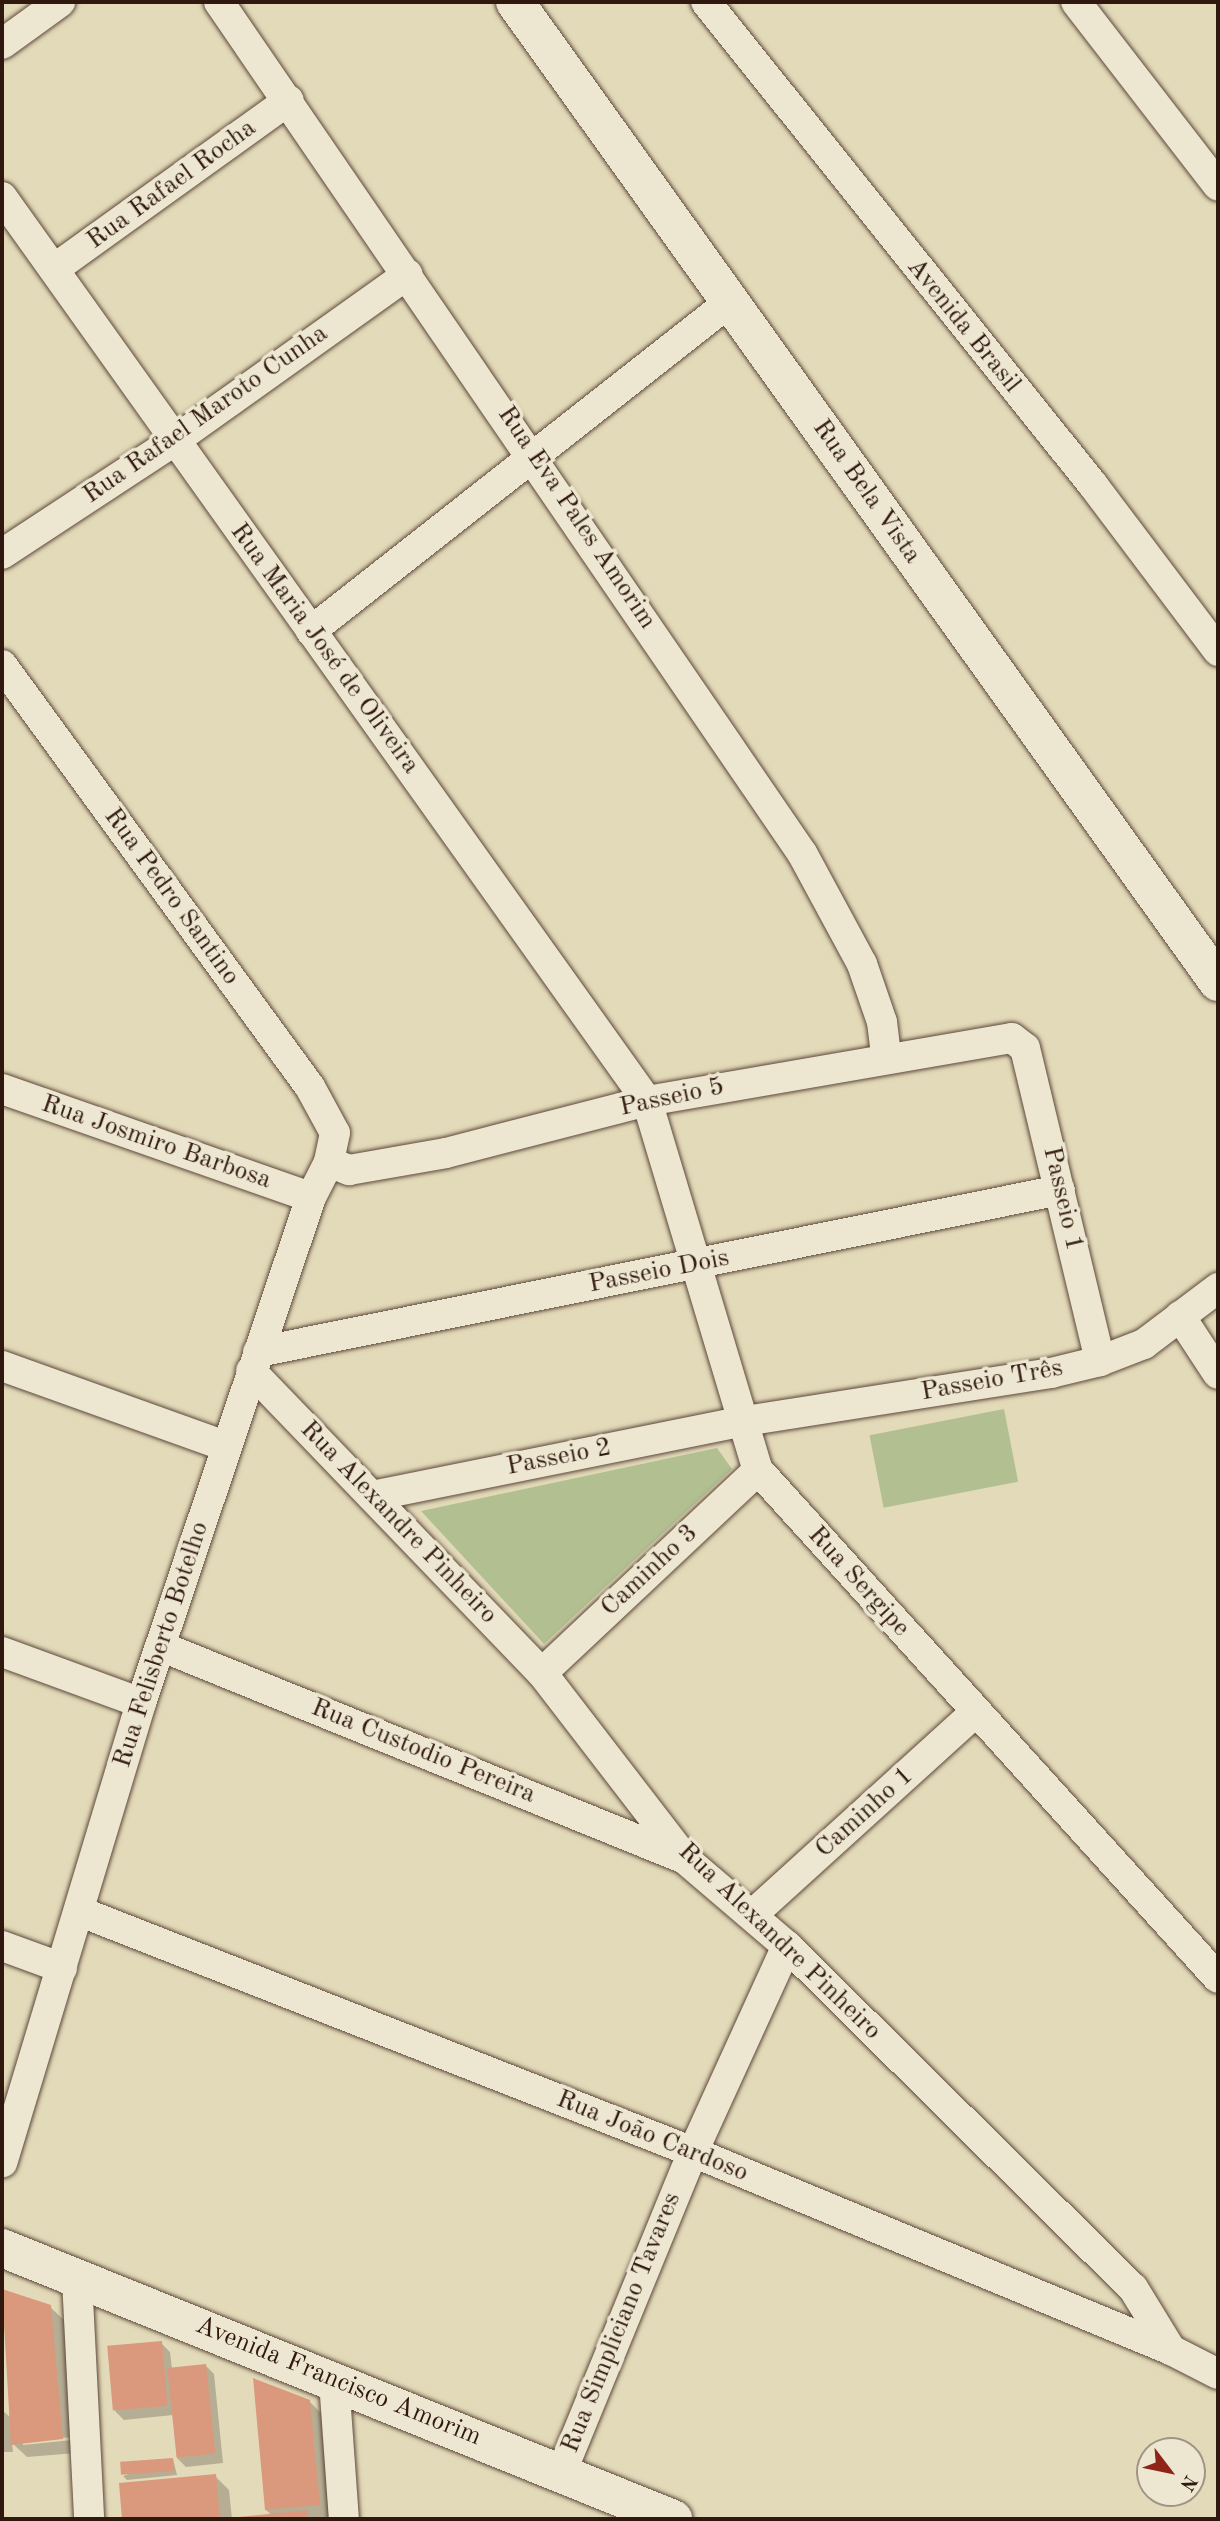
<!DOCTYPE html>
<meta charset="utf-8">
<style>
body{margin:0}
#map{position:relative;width:1220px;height:2521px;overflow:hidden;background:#e3dab9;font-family:"Old Standard TT",serif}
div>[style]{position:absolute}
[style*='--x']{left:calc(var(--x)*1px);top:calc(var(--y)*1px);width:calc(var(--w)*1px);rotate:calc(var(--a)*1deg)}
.green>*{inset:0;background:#b2c091;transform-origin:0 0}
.shadow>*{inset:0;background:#0003}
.building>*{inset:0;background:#da997d;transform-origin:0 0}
.roads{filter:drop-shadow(0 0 2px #5d483a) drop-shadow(0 0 2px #5d483a)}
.minor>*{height:30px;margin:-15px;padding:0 15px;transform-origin:15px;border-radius:15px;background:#ede7d2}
.tertiary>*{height:38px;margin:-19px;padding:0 19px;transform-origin:19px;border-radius:19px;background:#ede7d2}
.secondary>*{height:38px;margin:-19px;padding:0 19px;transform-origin:19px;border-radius:19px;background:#ede7d2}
span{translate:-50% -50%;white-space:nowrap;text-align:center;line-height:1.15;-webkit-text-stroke:7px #ede7d2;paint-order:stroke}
.street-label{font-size:26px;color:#30180f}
.frame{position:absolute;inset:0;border:4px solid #30180f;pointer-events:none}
.north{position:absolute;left:1136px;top:2437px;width:70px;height:70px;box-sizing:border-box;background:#ede7d2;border:2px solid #a19484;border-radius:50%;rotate:122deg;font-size:19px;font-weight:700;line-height:28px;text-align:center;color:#30180f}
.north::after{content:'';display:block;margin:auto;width:24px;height:32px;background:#8f2418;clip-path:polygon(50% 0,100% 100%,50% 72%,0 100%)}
</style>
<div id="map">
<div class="green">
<div style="left:1004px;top:1409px;width:74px;height:137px;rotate:79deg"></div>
<div style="clip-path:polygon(717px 1448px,732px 1469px,544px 1644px,421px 1511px)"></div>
</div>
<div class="shadow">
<div style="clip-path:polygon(evenodd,2px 2291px,50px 2307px,64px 2320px,76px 2453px,27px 2457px,12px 2443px,13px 2452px,2px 2452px,2px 2410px,11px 2418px,2px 2291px,72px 2437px,72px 2440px,23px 2445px,23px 2442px,72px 2437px)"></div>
<div style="clip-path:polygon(161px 2343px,170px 2352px,172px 2369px,206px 2366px,214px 2374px,223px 2463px,186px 2467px,177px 2458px,173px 2415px,124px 2420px,115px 2411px)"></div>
<div style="clip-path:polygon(309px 2401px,323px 2415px,333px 2518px,238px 2519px,273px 2516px,266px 2510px)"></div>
<div style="clip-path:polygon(173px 2459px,177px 2475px,127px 2480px,123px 2476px)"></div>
<div style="clip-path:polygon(215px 2476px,229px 2490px,232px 2519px,124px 2519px,121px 2485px)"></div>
</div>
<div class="building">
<div style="clip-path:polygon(2px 2289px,51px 2305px,63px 2439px,11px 2445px)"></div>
<div style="left:162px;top:2341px;width:65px;height:55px;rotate:85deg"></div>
<div style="left:206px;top:2364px;width:90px;height:39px;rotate:84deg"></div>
<div style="clip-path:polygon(253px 2378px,310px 2400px,320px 2505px,265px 2510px)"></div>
<div style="left:173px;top:2458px;width:13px;height:53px;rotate:86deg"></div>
<div style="clip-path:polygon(216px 2474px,220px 2519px,122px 2519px,119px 2483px)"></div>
<div style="clip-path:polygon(308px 2510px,308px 2519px,239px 2519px,238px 2517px)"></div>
</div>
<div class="roads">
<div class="minor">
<div style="--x:219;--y:2;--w:1032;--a:55.59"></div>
<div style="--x:802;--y:853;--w:126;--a:61.6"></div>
<div style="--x:862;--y:964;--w:61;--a:71"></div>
<div style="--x:882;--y:1022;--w:35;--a:83"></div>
<div style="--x:706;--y:2;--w:619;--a:51.3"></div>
<div style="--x:1093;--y:485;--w:208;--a:53"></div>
<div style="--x:1076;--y:2;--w:232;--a:52.3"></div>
<div style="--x:2;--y:44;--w:72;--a:-35.9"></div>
<div style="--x:2;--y:197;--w:1111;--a:54.49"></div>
<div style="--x:647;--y:1101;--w:385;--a:73.3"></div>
<div style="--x:758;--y:1470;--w:685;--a:47.84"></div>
<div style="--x:54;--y:269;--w:289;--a:-35.7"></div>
<div style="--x:2;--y:554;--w:206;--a:-33.3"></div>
<div style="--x:174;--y:441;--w:287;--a:-35.5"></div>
<div style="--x:311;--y:631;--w:534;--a:-38.16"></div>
<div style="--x:2;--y:665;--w:522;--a:53.88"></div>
<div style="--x:310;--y:1087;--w:52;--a:61.5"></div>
<div style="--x:335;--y:1133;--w:30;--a:102"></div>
<div style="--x:329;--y:1162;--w:39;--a:117"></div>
<div style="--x:311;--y:1197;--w:534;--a:108.57"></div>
<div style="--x:141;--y:1703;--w:480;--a:106.8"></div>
<div style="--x:2;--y:1089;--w:327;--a:19.3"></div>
<div style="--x:329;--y:1162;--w:22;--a:22"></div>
<div style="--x:349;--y:1170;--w:98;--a:-9.9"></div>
<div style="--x:446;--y:1153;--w:208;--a:-14.5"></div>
<div style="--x:647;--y:1101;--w:370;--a:-9.8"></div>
<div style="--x:1012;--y:1038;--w:16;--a:38"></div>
<div style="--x:1025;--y:1048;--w:322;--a:76.5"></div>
<div style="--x:1180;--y:1316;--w:69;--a:56.8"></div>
<div style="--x:258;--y:1352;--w:818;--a:-11.42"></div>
<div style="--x:2;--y:1366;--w:238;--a:19.7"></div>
<div style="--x:251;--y:1371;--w:419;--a:46.1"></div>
<div style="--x:542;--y:1673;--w:235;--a:52.4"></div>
<div style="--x:685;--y:1859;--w:134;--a:40.5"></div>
<div style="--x:787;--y:1946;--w:486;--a:44.7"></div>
<div style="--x:1133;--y:2288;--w:73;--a:58.5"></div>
<div style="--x:372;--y:1496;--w:380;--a:-11.4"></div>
<div style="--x:745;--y:1421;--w:310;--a:-8.9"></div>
<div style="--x:1051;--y:1373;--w:50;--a:-13.8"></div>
<div style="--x:1100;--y:1361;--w:47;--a:-21.1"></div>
<div style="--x:1144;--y:1344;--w:93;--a:-37.1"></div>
<div style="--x:160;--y:1646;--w:567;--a:22.08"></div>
<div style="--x:2;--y:1652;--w:148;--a:20.1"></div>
<div style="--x:542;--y:1673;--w:296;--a:-43.2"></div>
<div style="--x:81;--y:1912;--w:657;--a:21.41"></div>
<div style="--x:693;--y:2152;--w:517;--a:22.5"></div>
<div style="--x:1171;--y:2350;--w:53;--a:27.1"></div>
<div style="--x:753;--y:1914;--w:301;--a:-42.2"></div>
<div style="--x:2;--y:1946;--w:64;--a:20.1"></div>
<div style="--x:77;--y:2279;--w:240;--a:87.1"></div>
<div style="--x:334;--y:2381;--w:138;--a:85.9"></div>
<div style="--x:562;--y:2471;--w:345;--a:-67.7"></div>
<div style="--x:693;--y:2152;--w:226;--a:-65.5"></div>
</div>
<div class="tertiary">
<div style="--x:515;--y:2;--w:1206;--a:54.35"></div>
</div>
<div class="secondary">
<div style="--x:2;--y:2248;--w:724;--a:21.99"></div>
</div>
</div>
<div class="street-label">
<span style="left:172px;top:185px;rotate:-36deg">Rua Rafael Rocha</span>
<span style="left:963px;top:326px;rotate:51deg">Avenida Brasil</span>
<span style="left:206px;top:415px;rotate:-35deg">Rua Rafael Maroto Cunha</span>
<span style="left:866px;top:492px;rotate:55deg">Rua Bela Vista</span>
<span style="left:576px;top:518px;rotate:56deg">Rua Eva Pales Amorim</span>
<span style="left:324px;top:649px;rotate:54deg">Rua Maria José de Oliveira</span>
<span style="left:171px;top:897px;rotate:54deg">Rua Pedro Santino</span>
<span style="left:672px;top:1098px;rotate:-12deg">Passeio 5</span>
<span style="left:156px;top:1143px;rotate:19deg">Rua Josmiro Barbosa</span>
<span style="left:1062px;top:1199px;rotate:77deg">Passeio 1</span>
<span style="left:659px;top:1272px;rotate:-11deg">Passeio Dois</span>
<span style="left:992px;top:1381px;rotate:-10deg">Passeio Três</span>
<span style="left:559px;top:1458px;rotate:-11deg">Passeio 2</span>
<span style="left:398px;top:1523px;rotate:46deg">Rua Alexandre Pinheiro</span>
<span style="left:650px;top:1571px;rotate:-43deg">Caminho 3</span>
<span style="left:858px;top:1582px;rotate:48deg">Rua Sergipe</span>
<span style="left:162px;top:1645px;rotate:-72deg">Rua Felisberto Botelho</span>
<span style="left:423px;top:1752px;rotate:22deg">Rua Custodio Pereira</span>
<span style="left:865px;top:1813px;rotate:-42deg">Caminho 1</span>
<span style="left:779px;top:1942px;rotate:44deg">Rua Alexandre Pinheiro</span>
<span style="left:652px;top:2137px;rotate:22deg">Rua João Cardoso</span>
<span style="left:622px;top:2323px;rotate:-68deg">Rua Simpliciano Tavares</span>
<span style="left:338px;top:2382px;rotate:22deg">Avenida Francisco Amorim</span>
</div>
<div class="frame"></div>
<div class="north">N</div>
</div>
